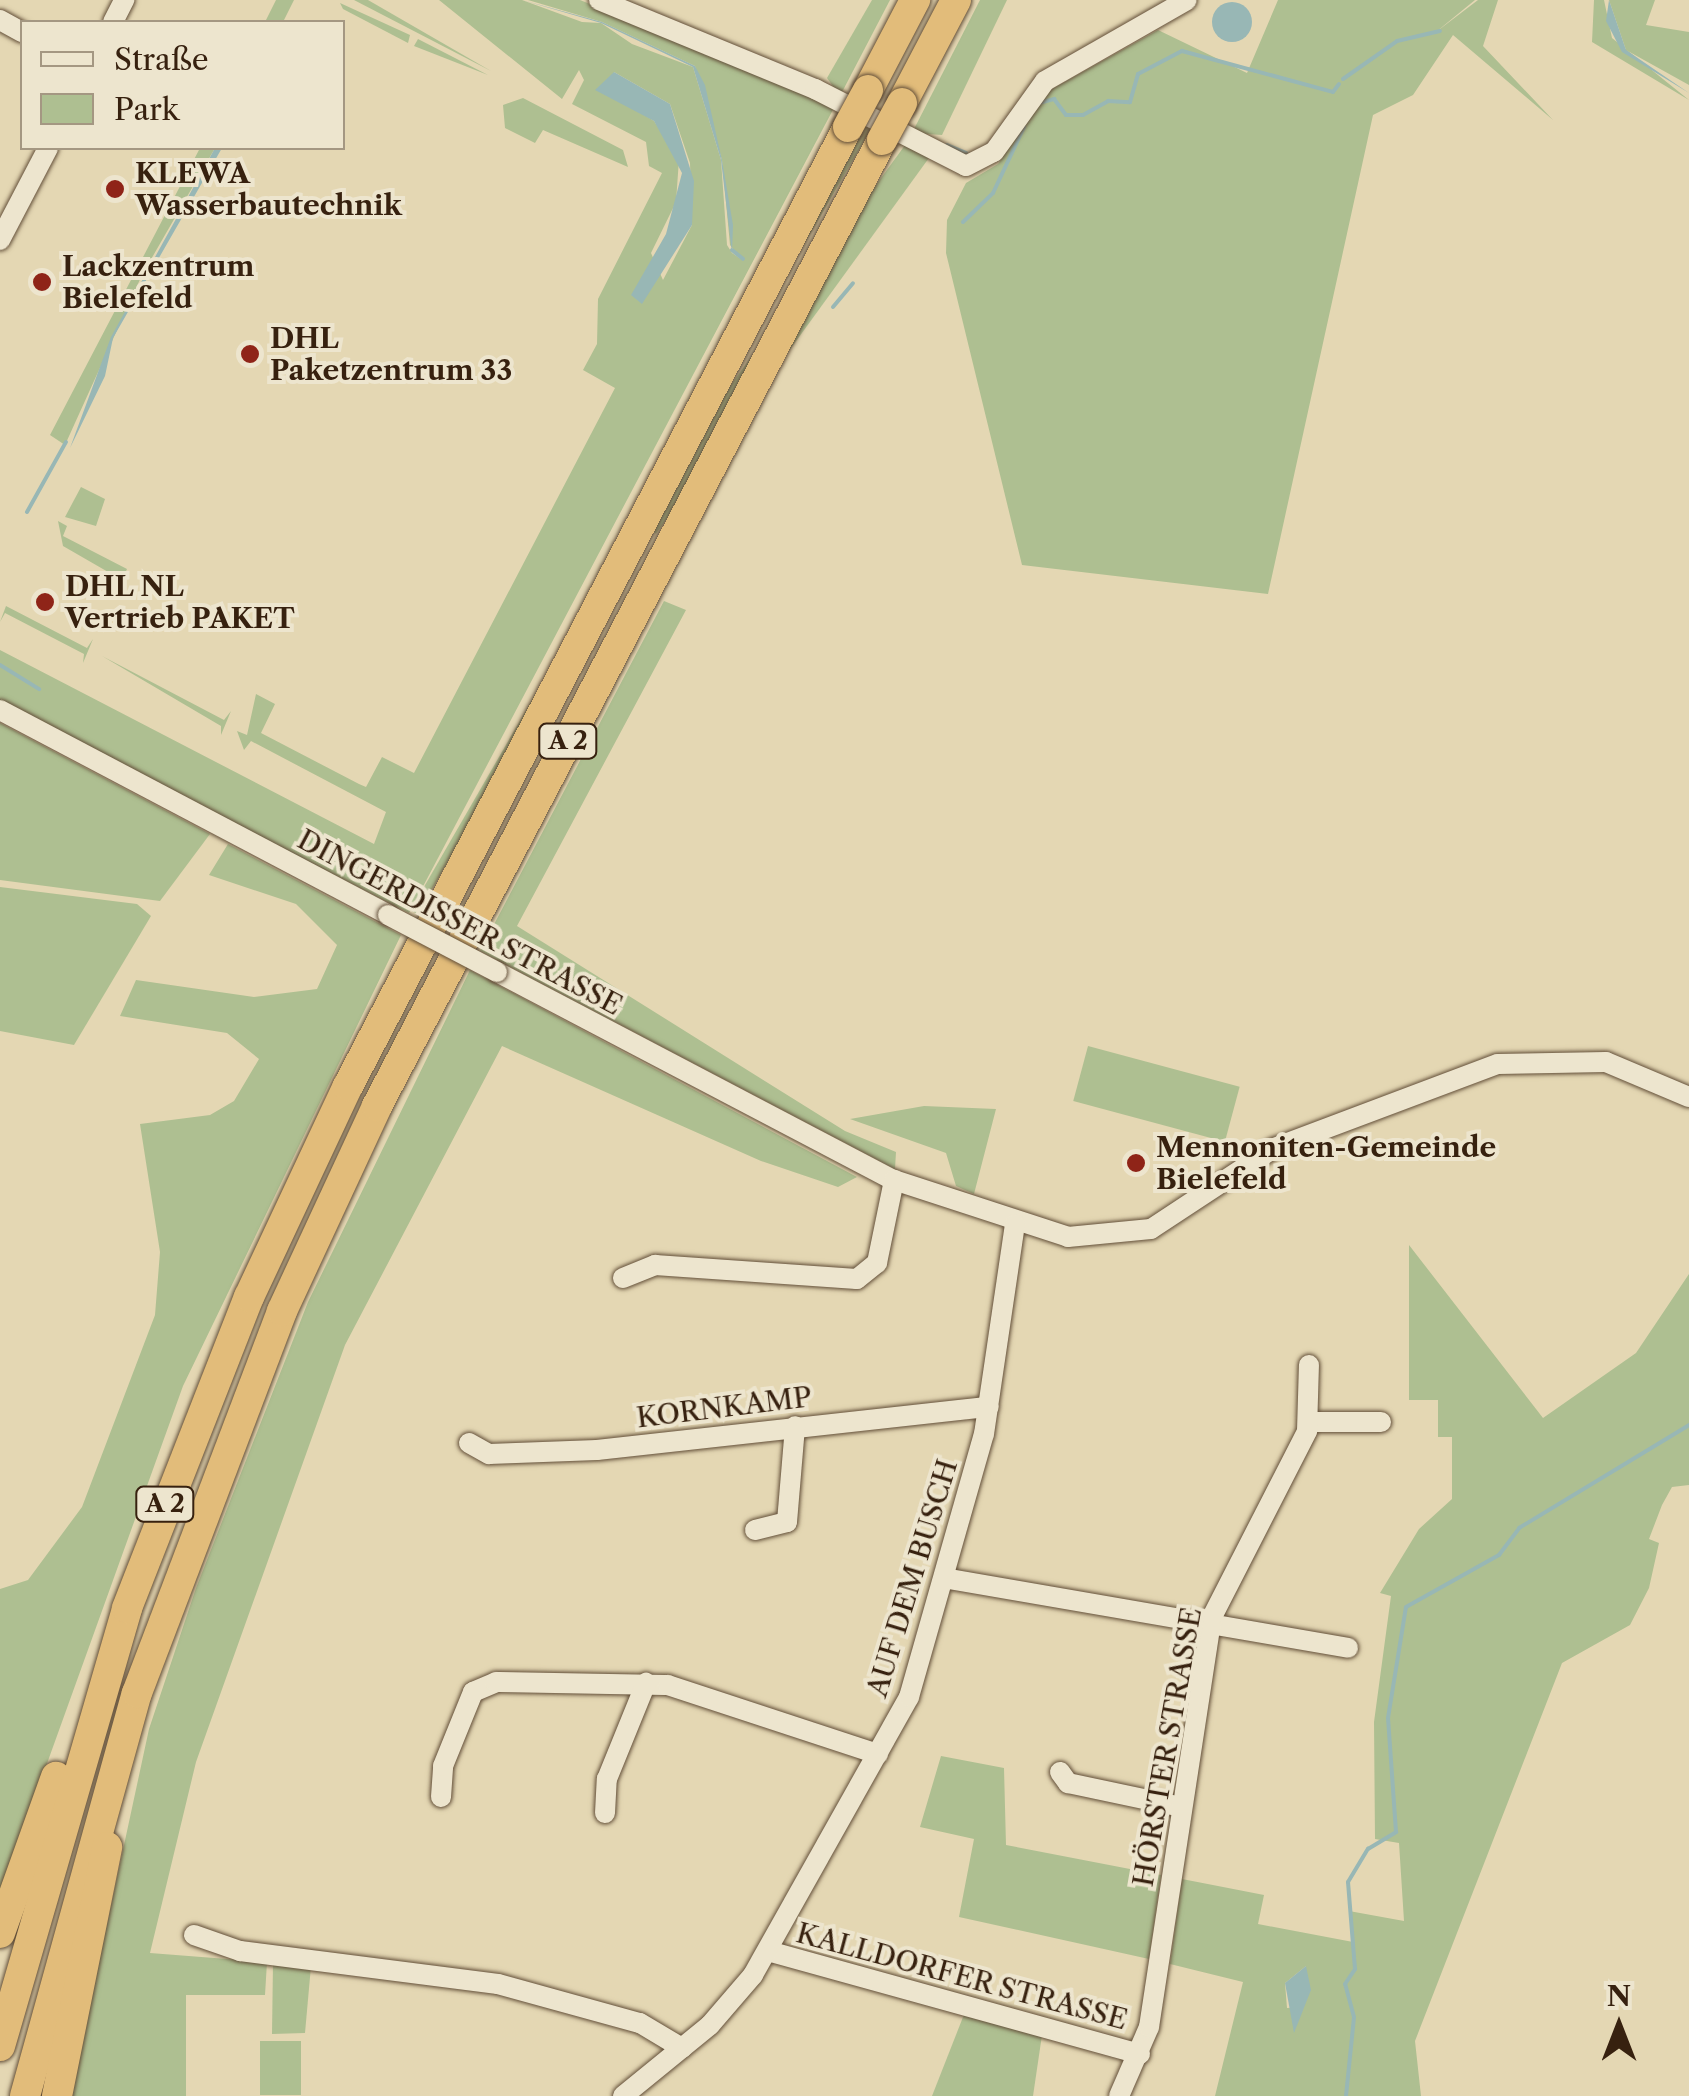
<!DOCTYPE html>
<meta charset="utf-8">
<style>
body{margin:0}
#map{position:relative;width:1689px;height:2096px;overflow:hidden;background:#e4d7b3;font-family:"Libre Caslon Text",serif}
div>[style]{position:absolute}
[style*='--x']{left:calc(var(--x)*1px);top:calc(var(--y)*1px);width:calc(var(--w)*1px);rotate:calc(var(--a)*1deg)}
.green>*{inset:0;background:#aebf91;transform-origin:0 0}
.water>*{inset:0;background:#98b7b5}
.round{border-radius:50%}
.stream>*{height:4px;margin:-2px;padding:0 2px;transform-origin:2px;border-radius:2px;background:#98b7b5}
.roads{filter:drop-shadow(0 0 2px #624e38) drop-shadow(0 0 2px #624e38)}
.minor>*{height:20px;margin:-10px;padding:0 10px;transform-origin:10px;border-radius:10px;background:#ede5ce}
.highway>*{height:30px;margin:-15px;padding:0 15px;transform-origin:15px;border-radius:15px;background:#e2bc7a}
.bridges{filter:drop-shadow(0 0 2px #624e38) drop-shadow(0 0 2px #624e38)}
.minor-bridge>*{height:20px;margin:-10px;padding:0 10px;transform-origin:10px;border-radius:10px;background:#ede5ce}
.highway-bridge>*{height:30px;margin:-15px;padding:0 15px;transform-origin:15px;border-radius:15px;background:#e2bc7a}
.dots>*{width:28px;height:28px;translate:-50% -50%;box-sizing:border-box;border:5px solid #ede5ce;border-radius:50%}
span{translate:-50% -50%;white-space:nowrap;text-align:center;line-height:1.15;-webkit-text-stroke:8px #ede5ce;paint-order:stroke}
.shield-label span{padding:2px 8px;background:#ede5ce;border:2px solid;border-radius:8px;-webkit-text-stroke-width:0}
.shield-label{font-size:25px;color:#37210f;font-weight:700}
.poi-label{font-size:28px;color:#37210f;font-weight:700}
.left{translate:0 -50%;text-align:left}
.street-label{font-size:28px;color:#37210f}
.legend{position:absolute;left:20px;top:20px;width:325px;height:130px;box-sizing:border-box;background:#ede5ce;border:2px solid #a49782;margin:0;padding:12px 18px;list-style:none;font-size:30px;color:#37210f}
.legend li{display:flex;align-items:center;gap:20px;height:50px}
.legend b{width:50px;border:2px solid #a49782}
.north{position:absolute;left:1569px;top:1976px;width:100px;height:100px;-webkit-text-stroke:8px #ede5ce;paint-order:stroke;rotate:0deg;font-size:28px;font-weight:700;line-height:40px;text-align:center;color:#37210f}
.north::after{content:'';display:block;margin:auto;width:35px;height:45px;background:#37210f;clip-path:polygon(50% 0,100% 100%,50% 72%,0 100%)}
</style>
<div id="map">
<div class="green">
<div style="clip-path:polygon(276px 0,294px 0,283px 22px,265px 22px)"></div>
<div style="clip-path:polygon(354px 0,368px 0,491px 71px)"></div>
<div style="clip-path:polygon(evenodd,439px 0,522px 0,582px 22px,601px 23px,632px 44px,693px 67px,721px 160px,727px 245px,732px 253px,741px 259px,730px 245px,722px 160px,695px 66px,602px 22px,528px 0,580px 0,836px 104px,409px 913px,0 703px,0 650px,374px 844px,386px 812px,251px 741px,244px 750px,237px 731px,247px 735px,256px 694px,275px 704px,261px 733px,359px 784px,366px 787px,382px 757px,414px 773px,615px 388px,583px 370px,597px 344px,598px 299px,662px 173px,649px 166px,646px 142px,572px 104px,584px 80px,579px 70px,562px 99px,439px 0,614px 72px,670px 104px,690px 163px,692px 225px,663px 280px,651px 253px,676px 202px,679px 159px,654px 121px,612px 95px,614px 72px)"></div>
<div style="clip-path:polygon(872px 0,890px 0,840px 96px,827px 78px)"></div>
<div style="clip-path:polygon(980px 0,1007px 0,942px 135px,912px 133px)"></div>
<div style="clip-path:polygon(1278px 0,1475px 0,1436px 32px,1478px 0,1498px 0,1483px 46px,1553px 120px,1453px 35px,1413px 95px,1373px 115px,1268px 594px,1022px 565px,946px 253px,947px 220px,966px 183px,998px 164px,1045px 93px,1158px 30px,1247px 73px)"></div>
<div style="clip-path:polygon(1594px 0,1604px 0,1612px 38px,1689px 100px,1592px 42px)"></div>
<div style="clip-path:polygon(1609px 0,1655px 0,1646px 25px,1689px 32px,1689px 85px,1626px 50px)"></div>
<div style="clip-path:polygon(340px 3px,410px 35px,408px 43px,343px 9px)"></div>
<div style="clip-path:polygon(418px 39px,488px 75px,414px 46px)"></div>
<div style="clip-path:polygon(523px 98px,623px 150px,628px 167px,543px 130px,535px 143px,505px 128px,503px 105px)"></div>
<div style="left:865px;top:123px;width:8px;height:909px;rotate:30deg"></div>
<div style="left:908px;top:141px;width:27px;height:466px;rotate:36deg"></div>
<div style="clip-path:polygon(200px 148px,215px 148px,142px 275px,65px 445px,50px 435px)"></div>
<div style="clip-path:polygon(81px 487px,105px 499px,96px 526px,65px 517px)"></div>
<div style="clip-path:polygon(58px 521px,67px 526px,63px 536px,127px 569px,122px 580px,63px 546px)"></div>
<div style="clip-path:polygon(664px 601px,686px 610px,517px 926px,845px 1131px,896px 1152px,895px 1169px,480px 951px)"></div>
<div style="clip-path:polygon(6px 606px,87px 648px,93px 639px,83px 663px,84px 654px,5px 613px,0 622px)"></div>
<div style="clip-path:polygon(102px 656px,224px 720px,231px 711px,221px 735px,221px 726px)"></div>
<div style="clip-path:polygon(0 723px,210px 834px,160px 901px,0 880px)"></div>
<div style="clip-path:polygon(228px 844px,401px 935px,183px 1386px,0 1894px,0 1589px,28px 1580px,82px 1507px,155px 1315px,160px 1252px,140px 1124px,210px 1115px,234px 1101px,259px 1059px,227px 1033px,120px 1016px,136px 980px,254px 997px,317px 989px,337px 945px,296px 904px,209px 875px)"></div>
<div style="clip-path:polygon(0 887px,137px 904px,151px 916px,74px 1045px,0 1031px)"></div>
<div style="clip-path:polygon(470px 970px,857px 1177px,838px 1187px,761px 1161px,502px 1046px,345px 1345px,196px 1762px,150px 1953px,267px 1962px,265px 1995px,186px 1995px,186px 2096px,70px 2096px,149px 1729px,196px 1588px,308px 1302px)"></div>
<div style="left:1088px;top:1046px;width:157px;height:57px;rotate:15deg"></div>
<div style="clip-path:polygon(924px 1106px,996px 1109px,974px 1194px,956px 1186px,946px 1153px,850px 1119px)"></div>
<div style="clip-path:polygon(evenodd,1409px 1245px,1543px 1418px,1636px 1353px,1689px 1274px,1689px 1485px,1672px 1487px,1662px 1505px,1649px 1539px,1659px 1543px,1649px 1588px,1630px 1625px,1562px 1663px,1415px 2041px,1421px 2096px,1215px 2096px,1243px 1982px,1170px 1964px,1182px 1879px,1264px 1895px,1258px 1924px,1353px 1942px,1349px 1911px,1404px 1921px,1399px 1843px,1375px 1839px,1374px 1722px,1391px 1596px,1380px 1593px,1419px 1529px,1452px 1499px,1452px 1437px,1438px 1437px,1438px 1400px,1409px 1400px,1409px 1245px,1306px 1966px,1302px 2007px,1287px 2008px,1285px 1983px,1306px 1966px)"></div>
<div style="clip-path:polygon(941px 1756px,1004px 1768px,1006px 1845px,1161px 1875px,1149px 1959px,959px 1917px,974px 1839px,920px 1827px)"></div>
<div style="clip-path:polygon(273px 1963px,311px 1966px,305px 2033px,272px 2034px)"></div>
<div style="clip-path:polygon(965px 2012px,1042px 2035px,1033px 2096px,932px 2096px)"></div>
<div style="left:260px;top:2041px;width:41px;height:54px"></div>
</div>
<div class="water">
<div style="clip-path:polygon(522px 0,602px 22px,695px 66px,705px 85px,722px 160px,733px 225px,732px 253px,721px 160px,693px 67px,601px 23px)"></div>
<div style="clip-path:polygon(1609px 0,1626px 50px,1689px 93px,1622px 52px,1606px 21px)"></div>
<div class="round" style="left:1212px;top:2px;width:40px;height:40px"></div>
<div style="clip-path:polygon(614px 72px,670px 104px,694px 181px,692px 225px,642px 304px,631px 295px,666px 234px,682px 173px,654px 121px,595px 90px)"></div>
<div style="clip-path:polygon(215px 148px,222px 148px,113px 338px,105px 376px,70px 448px,111px 337px)"></div>
<div style="clip-path:polygon(1306px 1966px,1311px 1990px,1294px 2033px,1285px 1983px)"></div>
</div>
<div class="stream">
<div style="--x:1343;--y:79;--w:66;--a:-35.1"></div>
<div style="--x:1397;--y:41;--w:44;--a:-13.1"></div>
<div style="--x:1039;--y:103;--w:16;--a:-15"></div>
<div style="--x:1054;--y:99;--w:20;--a:53"></div>
<div style="--x:1066;--y:115;--w:17;--a:0"></div>
<div style="--x:1083;--y:115;--w:29;--a:-29"></div>
<div style="--x:1108;--y:101;--w:22;--a:3"></div>
<div style="--x:1130;--y:102;--w:29;--a:-74"></div>
<div style="--x:1138;--y:74;--w:50;--a:-27.6"></div>
<div style="--x:1182;--y:51;--w:156;--a:15.2"></div>
<div style="--x:1333;--y:92;--w:10;--a:-53"></div>
<div style="--x:947;--y:145;--w:21;--a:23"></div>
<div style="--x:963;--y:222;--w:42;--a:-44"></div>
<div style="--x:993;--y:193;--w:73;--a:-64.8"></div>
<div style="--x:732;--y:250;--w:14;--a:39"></div>
<div style="--x:833;--y:307;--w:31;--a:-50"></div>
<div style="--x:27;--y:512;--w:80;--a:-60.9"></div>
<div style="--x:0;--y:665;--w:46;--a:31.6"></div>
<div style="--x:1346;--y:2096;--w:79;--a:-84.2"></div>
<div style="--x:1354;--y:2017;--w:34;--a:-105"></div>
<div style="--x:1345;--y:1984;--w:18;--a:-56"></div>
<div style="--x:1355;--y:1969;--w:87;--a:-94.6"></div>
<div style="--x:1348;--y:1882;--w:39;--a:-59"></div>
<div style="--x:1368;--y:1849;--w:33;--a:-31"></div>
<div style="--x:1396;--y:1832;--w:114;--a:-94"></div>
<div style="--x:1388;--y:1718;--w:112;--a:-80.8"></div>
<div style="--x:1406;--y:1607;--w:107;--a:-29.2"></div>
<div style="--x:1499;--y:1555;--w:34;--a:-53"></div>
<div style="--x:1519;--y:1528;--w:199;--a:-31.2"></div>
</div>
<div class="roads">
<div class="minor">
<div style="--x:599;--y:0;--w:234;--a:22.4"></div>
<div style="--x:815;--y:89;--w:169;--a:27"></div>
<div style="--x:966;--y:166;--w:31;--a:-27"></div>
<div style="--x:994;--y:152;--w:87;--a:-54.3"></div>
<div style="--x:1045;--y:81;--w:163;--a:-29.7"></div>
<div style="--x:0;--y:20;--w:25;--a:29"></div>
<div style="--x:113;--y:22;--w:25;--a:-63"></div>
<div style="--x:0;--y:240;--w:104;--a:-62.4"></div>
<div style="--x:0;--y:710;--w:439;--a:27.8"></div>
<div style="--x:497;--y:972;--w:448;--a:27.7"></div>
<div style="--x:894;--y:1180;--w:183;--a:18.1"></div>
<div style="--x:1068;--y:1237;--w:83;--a:-5.5"></div>
<div style="--x:1151;--y:1229;--w:147;--a:-33.4"></div>
<div style="--x:1274;--y:1148;--w:239;--a:-20.6"></div>
<div style="--x:1498;--y:1064;--w:108;--a:-1.1"></div>
<div style="--x:1606;--y:1062;--w:90;--a:22.9"></div>
<div style="--x:623;--y:1278;--w:35;--a:-22"></div>
<div style="--x:655;--y:1265;--w:202;--a:4"></div>
<div style="--x:857;--y:1279;--w:26;--a:-39"></div>
<div style="--x:877;--y:1263;--w:85;--a:-78.4"></div>
<div style="--x:1310;--y:1422;--w:71;--a:0"></div>
<div style="--x:469;--y:1443;--w:23;--a:29"></div>
<div style="--x:489;--y:1454;--w:108;--a:-2.1"></div>
<div style="--x:597;--y:1450;--w:394;--a:-6.3"></div>
<div style="--x:755;--y:1530;--w:33;--a:-14"></div>
<div style="--x:787;--y:1522;--w:96;--a:-85.2"></div>
<div style="--x:944;--y:1578;--w:410;--a:9.8"></div>
<div style="--x:1060;--y:1772;--w:14;--a:54"></div>
<div style="--x:1068;--y:1783;--w:116;--a:11.9"></div>
<div style="--x:441;--y:1797;--w:31;--a:-86"></div>
<div style="--x:443;--y:1766;--w:80;--a:-67.9"></div>
<div style="--x:473;--y:1692;--w:25;--a:-23"></div>
<div style="--x:496;--y:1682;--w:172;--a:1"></div>
<div style="--x:668;--y:1685;--w:221;--a:18.2"></div>
<div style="--x:605;--y:1813;--w:34;--a:-87"></div>
<div style="--x:607;--y:1779;--w:104;--a:-67.9"></div>
<div style="--x:194;--y:1935;--w:49;--a:19.2"></div>
<div style="--x:240;--y:1951;--w:260;--a:7.3"></div>
<div style="--x:498;--y:1984;--w:147;--a:15.4"></div>
<div style="--x:640;--y:2023;--w:49;--a:30.8"></div>
<div style="--x:768;--y:1951;--w:386;--a:15.5"></div>
<div style="--x:623;--y:2096;--w:112;--a:-39.2"></div>
<div style="--x:710;--y:2025;--w:66;--a:-49.3"></div>
<div style="--x:753;--y:1975;--w:319;--a:-60.7"></div>
<div style="--x:909;--y:1697;--w:273;--a:-74.1"></div>
<div style="--x:984;--y:1434;--w:212;--a:-81.6"></div>
<div style="--x:1119;--y:2096;--w:75;--a:-66.5"></div>
<div style="--x:1149;--y:2027;--w:415;--a:-81.3"></div>
<div style="--x:1212;--y:1617;--w:209;--a:-62.9"></div>
<div style="--x:1307;--y:1431;--w:66;--a:-88.3"></div>
</div>
<div class="highway">
<div style="--x:868;--y:90;--w:102;--a:-62.4"></div>
<div style="--x:902;--y:103;--w:116;--a:-62.3"></div>
<div style="--x:0;--y:1933;--w:166;--a:-70.3"></div>
<div style="--x:0;--y:2046;--w:456;--a:-73.8"></div>
<div style="--x:127;--y:1608;--w:334;--a:-68.6"></div>
<div style="--x:249;--y:1297;--w:233;--a:-64.9"></div>
<div style="--x:348;--y:1086;--w:1082;--a:-62.46"></div>
<div style="--x:25;--y:2096;--w:418;--a:-74.5"></div>
<div style="--x:137;--y:1693;--w:409;--a:-69.2"></div>
<div style="--x:282;--y:1311;--w:226;--a:-65.1"></div>
<div style="--x:377;--y:1106;--w:1090;--a:-62.4"></div>
<div style="--x:57;--y:2096;--w:254;--a:-78.6"></div>
</div>
</div>
<div class="bridges">
<div class="minor-bridge">
<div style="--x:388;--y:915;--w:123;--a:27.6"></div>
</div>
<div class="highway-bridge">
<div style="--x:848;--y:127;--w:42;--a:-61.6"></div>
<div style="--x:882;--y:140;--w:42;--a:-61.6"></div>
</div>
</div>
<div class="dots">
<div style="left:115px;top:189px;background:#8f2418"></div>
<div style="left:42px;top:282px;background:#8f2418"></div>
<div style="left:250px;top:354px;background:#8f2418"></div>
<div style="left:45px;top:602px;background:#8f2418"></div>
<div style="left:1136px;top:1163px;background:#8f2418"></div>
</div>
<div class="shield-label">
<span style="left:568px;top:741px">A 2</span>
<span style="left:165px;top:1504px">A 2</span>
</div>
<div class="poi-label">
<span class="left" style="left:135px;top:189px">KLEWA<br>Wasserbautechnik</span>
<span class="left" style="left:62px;top:282px">Lackzentrum<br>Bielefeld</span>
<span class="left" style="left:270px;top:354px">DHL<br>Paketzentrum 33</span>
<span class="left" style="left:65px;top:602px">DHL NL<br>Vertrieb PAKET</span>
<span class="left" style="left:1156px;top:1163px">Mennoniten-Gemeinde<br>Bielefeld</span>
</div>
<div class="street-label">
<span style="left:460px;top:922px;rotate:28deg">DINGERDISSER STRASSE</span>
<span style="left:724px;top:1407px;rotate:-7deg">KORNKAMP</span>
<span style="left:912px;top:1578px;rotate:-73deg">AUF DEM BUSCH</span>
<span style="left:1167px;top:1747px;rotate:-80deg">HÖRSTER STRASSE</span>
<span style="left:962px;top:1976px;rotate:15deg">KALLDORFER STRASSE</span>
</div>
<ul class="legend">
<li><b style="height:12px;background:#ede5ce"></b>Straße</li>
<li><b style="height:28px;background:#aebf91"></b>Park</li>
</ul>
<div class="north">N</div>
</div>
